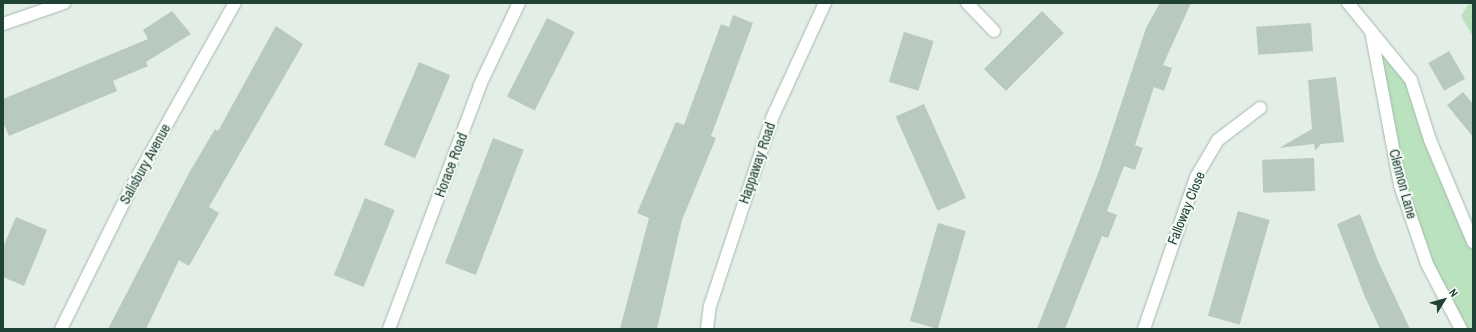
<!DOCTYPE html>
<style>
body{margin:0}
#map{position:relative;width:1476px;height:332px;overflow:hidden;background:#e3eee7;font-family:"Archivo Narrow",sans-serif}
div>[style]{position:absolute}
[style*='--x']{left:calc(var(--x)*1px);top:calc(var(--y)*1px);width:calc(var(--w)*1px);rotate:calc(var(--a)*1deg)}
.green>*{inset:0;background:#bae2be}
.building>*{inset:0;background:#b8cac0;transform-origin:0 0}
.roads{filter:drop-shadow(0 0 1px #a5b7ae) drop-shadow(0 0 1px #a5b7ae)}
.minor>*{height:12px;margin:-6px;padding:0 6px;transform-origin:6px;border-radius:6px;background:#fff}
.tertiary>*{height:12px;margin:-6px;padding:0 6px;transform-origin:6px;border-radius:6px;background:#fff}
span{translate:-50% -50%;white-space:nowrap;text-align:center;line-height:1.15;-webkit-text-stroke:4px #f4faf6;paint-order:stroke}
.street-label{font-size:14px;color:#204234}
.frame{position:absolute;inset:0;border:4px solid #204234;pointer-events:none}
.north{position:absolute;left:1424px;top:280px;width:40px;height:40px;-webkit-text-stroke:3px #f4faf6;paint-order:stroke;rotate:53deg;font-size:11px;font-weight:700;line-height:16px;text-align:center;color:#204234}
.north::after{content:'';display:block;margin:auto;width:14px;height:18px;background:#204234;clip-path:polygon(50% 0,100% 100%,50% 72%,0 100%)}
</style>
<div id="map">
<div class="green">
<div style="clip-path:polygon(1469px 3px,1473px 3px,1473px 37px,1461px 16px)"></div>
<div style="clip-path:polygon(1371px 31px,1411px 80px,1473px 242px,1473px 329px,1461px 329px,1400px 185px)"></div>
</div>
<div class="building">
<div style="clip-path:polygon(1160px 3px,1191px 3px,1163px 65px,1172px 68px,1164px 91px,1154px 87px,1135px 145px,1143px 148px,1135px 170px,1124px 166px,1107px 211px,1117px 215px,1108px 238px,1102px 236px,1065px 329px,1037px 329px,1099px 171px,1146px 28px)"></div>
<div style="clip-path:polygon(172px 11px,191px 34px,146px 62px,148px 66px,113px 81px,117px 91px,9px 136px,3px 122px,3px 99px,148px 39px,143px 30px)"></div>
<div style="left:1042px;top:11px;width:31px;height:82px;rotate:45deg"></div>
<div style="clip-path:polygon(733px 15px,753px 23px,711px 136px,716px 138px,682px 220px,657px 329px,620px 329px,649px 218px,637px 213px,676px 122px,684px 125px,721px 24px,729px 27px)"></div>
<div style="left:547px;top:18px;width:31px;height:88px;rotate:27deg"></div>
<div style="left:1311px;top:23px;width:28px;height:55px;rotate:86deg"></div>
<div style="clip-path:polygon(276px 26px,303px 44px,209px 207px,219px 213px,189px 266px,179px 260px,146px 329px,108px 329px,189px 173px,215px 129px,218px 131px)"></div>
<div style="left:904px;top:32px;width:31px;height:52px;rotate:17deg"></div>
<div style="left:1449px;top:51px;width:32px;height:24px;rotate:60deg"></div>
<div style="left:419px;top:62px;width:34px;height:90px;rotate:23deg"></div>
<div style="clip-path:polygon(1336px 77px,1344px 142px,1321px 144px,1315px 151px,1314px 144px,1279px 148px,1312px 129px,1308px 80px)"></div>
<div style="clip-path:polygon(1463px 92px,1473px 104px,1473px 137px,1447px 105px)"></div>
<div style="left:924px;top:104px;width:103px;height:31px;rotate:66deg"></div>
<div style="left:493px;top:138px;width:33px;height:134px;rotate:21deg"></div>
<div style="left:1314px;top:158px;width:33px;height:52px;rotate:88deg"></div>
<div style="left:365px;top:198px;width:32px;height:83px;rotate:22deg"></div>
<div style="left:1238px;top:211px;width:33px;height:109px;rotate:16deg"></div>
<div style="clip-path:polygon(1360px 214px,1378px 261px,1410px 329px,1380px 329px,1365px 297px,1337px 224px)"></div>
<div style="clip-path:polygon(16px 217px,47px 230px,24px 286px,3px 277px,3px 247px)"></div>
<div style="left:938px;top:223px;width:29px;height:102px;rotate:16deg"></div>
</div>
<div class="roads">
<div class="minor">
<div style="--x:967;--y:3;--w:39;--a:46"></div>
<div style="--x:1348;--y:3;--w:99;--a:50.7"></div>
<div style="--x:1411;--y:80;--w:63;--a:72.4"></div>
<div style="--x:1430;--y:140;--w:111;--a:67.1"></div>
<div style="--x:1371;--y:31;--w:157;--a:79.3"></div>
<div style="--x:1400;--y:185;--w:83;--a:71.1"></div>
<div style="--x:1427;--y:264;--w:73;--a:62.4"></div>
<div style="--x:61;--y:329;--w:157;--a:-63.6"></div>
<div style="--x:131;--y:188;--w:212;--a:-60.7"></div>
<div style="--x:389;--y:329;--w:260;--a:-69.5"></div>
<div style="--x:480;--y:85;--w:91;--a:-64.6"></div>
<div style="--x:707;--y:329;--w:23;--a:-83"></div>
<div style="--x:710;--y:306;--w:198;--a:-71.7"></div>
<div style="--x:772;--y:118;--w:127;--a:-65.3"></div>
<div style="--x:1144;--y:329;--w:161;--a:-71.1"></div>
<div style="--x:1196;--y:177;--w:43;--a:-59.3"></div>
<div style="--x:1218;--y:140;--w:53;--a:-37.3"></div>
</div>
<div class="tertiary">
<div style="--x:3;--y:24;--w:65;--a:-19"></div>
</div>
</div>
<div class="street-label">
<span style="left:757px;top:163px;rotate:-71deg">Happaway Road</span>
<span style="left:145px;top:164px;rotate:-61deg">Salisbury Avenue</span>
<span style="left:451px;top:165px;rotate:-69deg">Horace Road</span>
<span style="left:1403px;top:184px;rotate:75deg">Clennon Lane</span>
<span style="left:1186px;top:208px;rotate:-68deg">Falloway Close</span>
</div>
<div class="frame"></div>
<div class="north">N</div>
</div>
